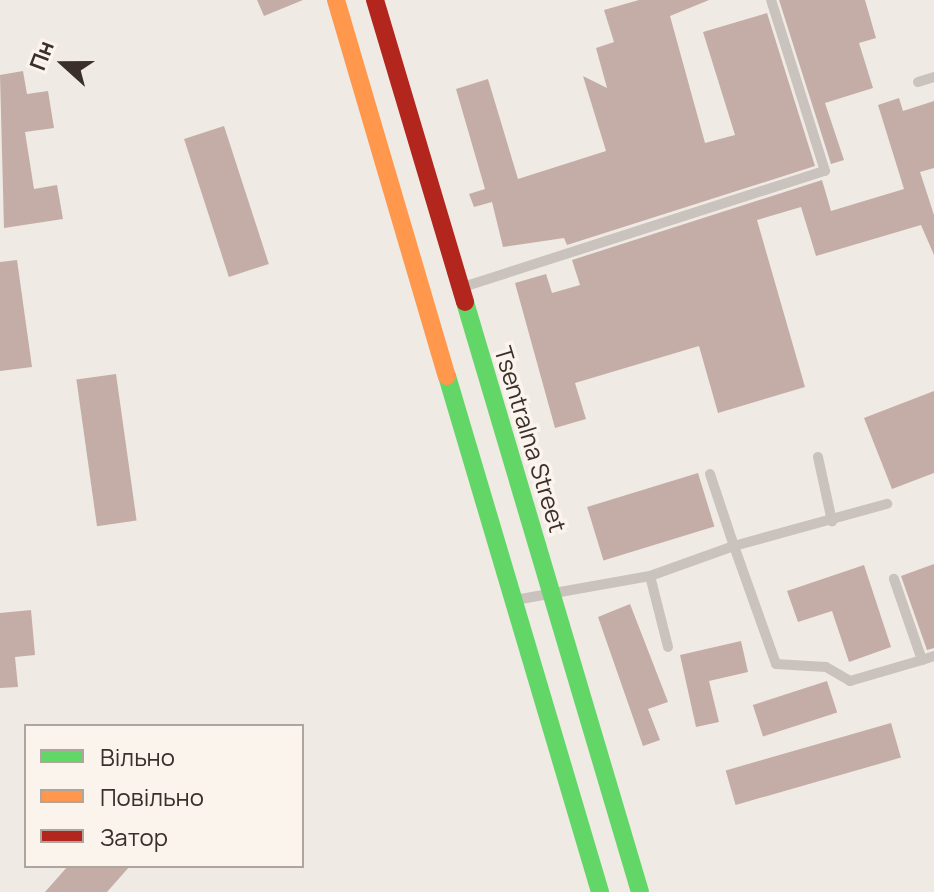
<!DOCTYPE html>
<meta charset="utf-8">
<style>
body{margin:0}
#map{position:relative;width:934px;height:892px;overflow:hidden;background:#f0eae4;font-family:Manrope,sans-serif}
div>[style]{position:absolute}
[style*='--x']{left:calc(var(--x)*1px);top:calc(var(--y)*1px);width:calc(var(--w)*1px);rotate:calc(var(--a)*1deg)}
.building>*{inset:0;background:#c4ada6;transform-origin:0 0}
.lane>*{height:10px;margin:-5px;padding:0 5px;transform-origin:5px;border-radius:5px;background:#c9c2bd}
.fast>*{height:18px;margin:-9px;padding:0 9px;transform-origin:9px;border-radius:9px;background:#63d668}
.slow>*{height:18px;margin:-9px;padding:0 9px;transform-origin:9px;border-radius:9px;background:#ff974d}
.jam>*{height:18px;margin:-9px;padding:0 9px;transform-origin:9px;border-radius:9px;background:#b3261e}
span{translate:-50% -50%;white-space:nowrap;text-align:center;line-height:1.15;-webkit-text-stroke:7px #fbf4ed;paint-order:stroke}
.street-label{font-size:24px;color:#3b2f2b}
.legend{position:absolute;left:24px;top:724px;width:280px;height:144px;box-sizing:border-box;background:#fbf4ed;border:2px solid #aea59f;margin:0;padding:10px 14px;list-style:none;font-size:24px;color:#3b2f2b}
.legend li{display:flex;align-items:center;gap:16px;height:40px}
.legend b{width:40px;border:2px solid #aea59f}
.north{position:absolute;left:24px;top:24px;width:80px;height:80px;-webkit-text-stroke:6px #fbf4ed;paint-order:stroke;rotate:291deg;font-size:22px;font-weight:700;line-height:32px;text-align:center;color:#3b2f2b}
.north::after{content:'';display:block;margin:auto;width:28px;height:36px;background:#3b2f2b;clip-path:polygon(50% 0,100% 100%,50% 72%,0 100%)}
</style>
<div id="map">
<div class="building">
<div style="clip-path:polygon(257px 0,303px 0,264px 16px)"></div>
<div style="clip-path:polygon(639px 0,709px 0,670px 16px,705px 143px,735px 135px,703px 32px,767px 13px,815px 166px,567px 245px,564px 238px,503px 247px,492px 202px,474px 207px,469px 194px,485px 189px,456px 89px,488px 79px,518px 179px,606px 151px,583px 76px,607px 88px,596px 48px,614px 42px,604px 10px)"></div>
<div style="clip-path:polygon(779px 0,865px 0,876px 38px,859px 43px,873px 88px,825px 103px,844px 160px,831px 164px)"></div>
<div style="clip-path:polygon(23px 71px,27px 94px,48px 91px,54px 128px,25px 132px,34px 189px,57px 185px,63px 219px,4px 228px,0 75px)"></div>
<div style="clip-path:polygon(899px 98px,903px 111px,934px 101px,934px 168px,920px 172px,934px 215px,934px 255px,921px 225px,816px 256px,801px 207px,757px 220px,805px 387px,718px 413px,699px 346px,575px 383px,586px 419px,555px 428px,515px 283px,546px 274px,552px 293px,580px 285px,572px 260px,822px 180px,831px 211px,904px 189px,878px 105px)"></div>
<div style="left:224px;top:126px;width:145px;height:42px;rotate:72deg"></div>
<div style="clip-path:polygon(17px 260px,32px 367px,0 371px,0 262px)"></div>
<div style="left:116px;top:374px;width:148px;height:40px;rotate:82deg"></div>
<div style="clip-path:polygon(934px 391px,934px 473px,892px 489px,864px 418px)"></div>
<div style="left:698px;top:473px;width:56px;height:116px;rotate:73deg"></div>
<div style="clip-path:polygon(934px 564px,934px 648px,927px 650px,901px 576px)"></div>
<div style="clip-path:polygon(864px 565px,891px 647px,849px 662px,832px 611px,798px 622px,787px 591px)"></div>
<div style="clip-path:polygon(630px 604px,668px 702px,648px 709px,660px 740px,643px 746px,598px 617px)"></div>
<div style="clip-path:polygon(31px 610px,35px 655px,15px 657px,18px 687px,0 688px,0 613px)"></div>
<div style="clip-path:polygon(741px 641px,748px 672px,709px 681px,719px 722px,696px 727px,680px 655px)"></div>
<div style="left:827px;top:681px;width:33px;height:78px;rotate:72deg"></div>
<div style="left:891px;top:723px;width:36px;height:172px;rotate:74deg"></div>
<div style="clip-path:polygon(68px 866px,130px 866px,107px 892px,45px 892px)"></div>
</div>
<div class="lane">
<div style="--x:918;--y:82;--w:17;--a:-17"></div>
<div style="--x:463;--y:287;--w:380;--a:-17.8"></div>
<div style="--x:825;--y:171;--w:179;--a:-107.5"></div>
<div style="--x:818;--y:457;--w:66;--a:77.7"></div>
<div style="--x:710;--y:474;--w:76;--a:71.6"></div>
<div style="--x:734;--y:546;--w:159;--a:-15.4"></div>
<div style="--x:515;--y:600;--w:137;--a:-10.1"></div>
<div style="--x:668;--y:647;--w:73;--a:-104.2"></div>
<div style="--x:650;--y:576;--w:89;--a:-19.7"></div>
<div style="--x:734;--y:546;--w:125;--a:70.4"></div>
<div style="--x:776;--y:664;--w:50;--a:3.4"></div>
<div style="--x:826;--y:667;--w:28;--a:30"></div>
<div style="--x:850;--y:681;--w:75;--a:-16.3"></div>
<div style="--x:922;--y:660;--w:86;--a:-109.1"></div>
<div style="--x:922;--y:660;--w:13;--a:-18"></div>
</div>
<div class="fast">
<div style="--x:465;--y:302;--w:615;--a:73.48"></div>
<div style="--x:447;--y:376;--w:538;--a:73.48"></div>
</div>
<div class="slow">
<div style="--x:336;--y:0;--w:392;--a:73.6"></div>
</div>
<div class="jam">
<div style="--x:375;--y:0;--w:315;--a:73.4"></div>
</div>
<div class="street-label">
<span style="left:531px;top:439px;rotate:73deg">Tsentralna Street</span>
</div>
<ul class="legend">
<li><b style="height:10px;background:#63d668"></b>Вільно</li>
<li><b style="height:10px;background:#ff974d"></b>Повільно</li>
<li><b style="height:10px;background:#b3261e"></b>Затор</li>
</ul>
<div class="north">Пн</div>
</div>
